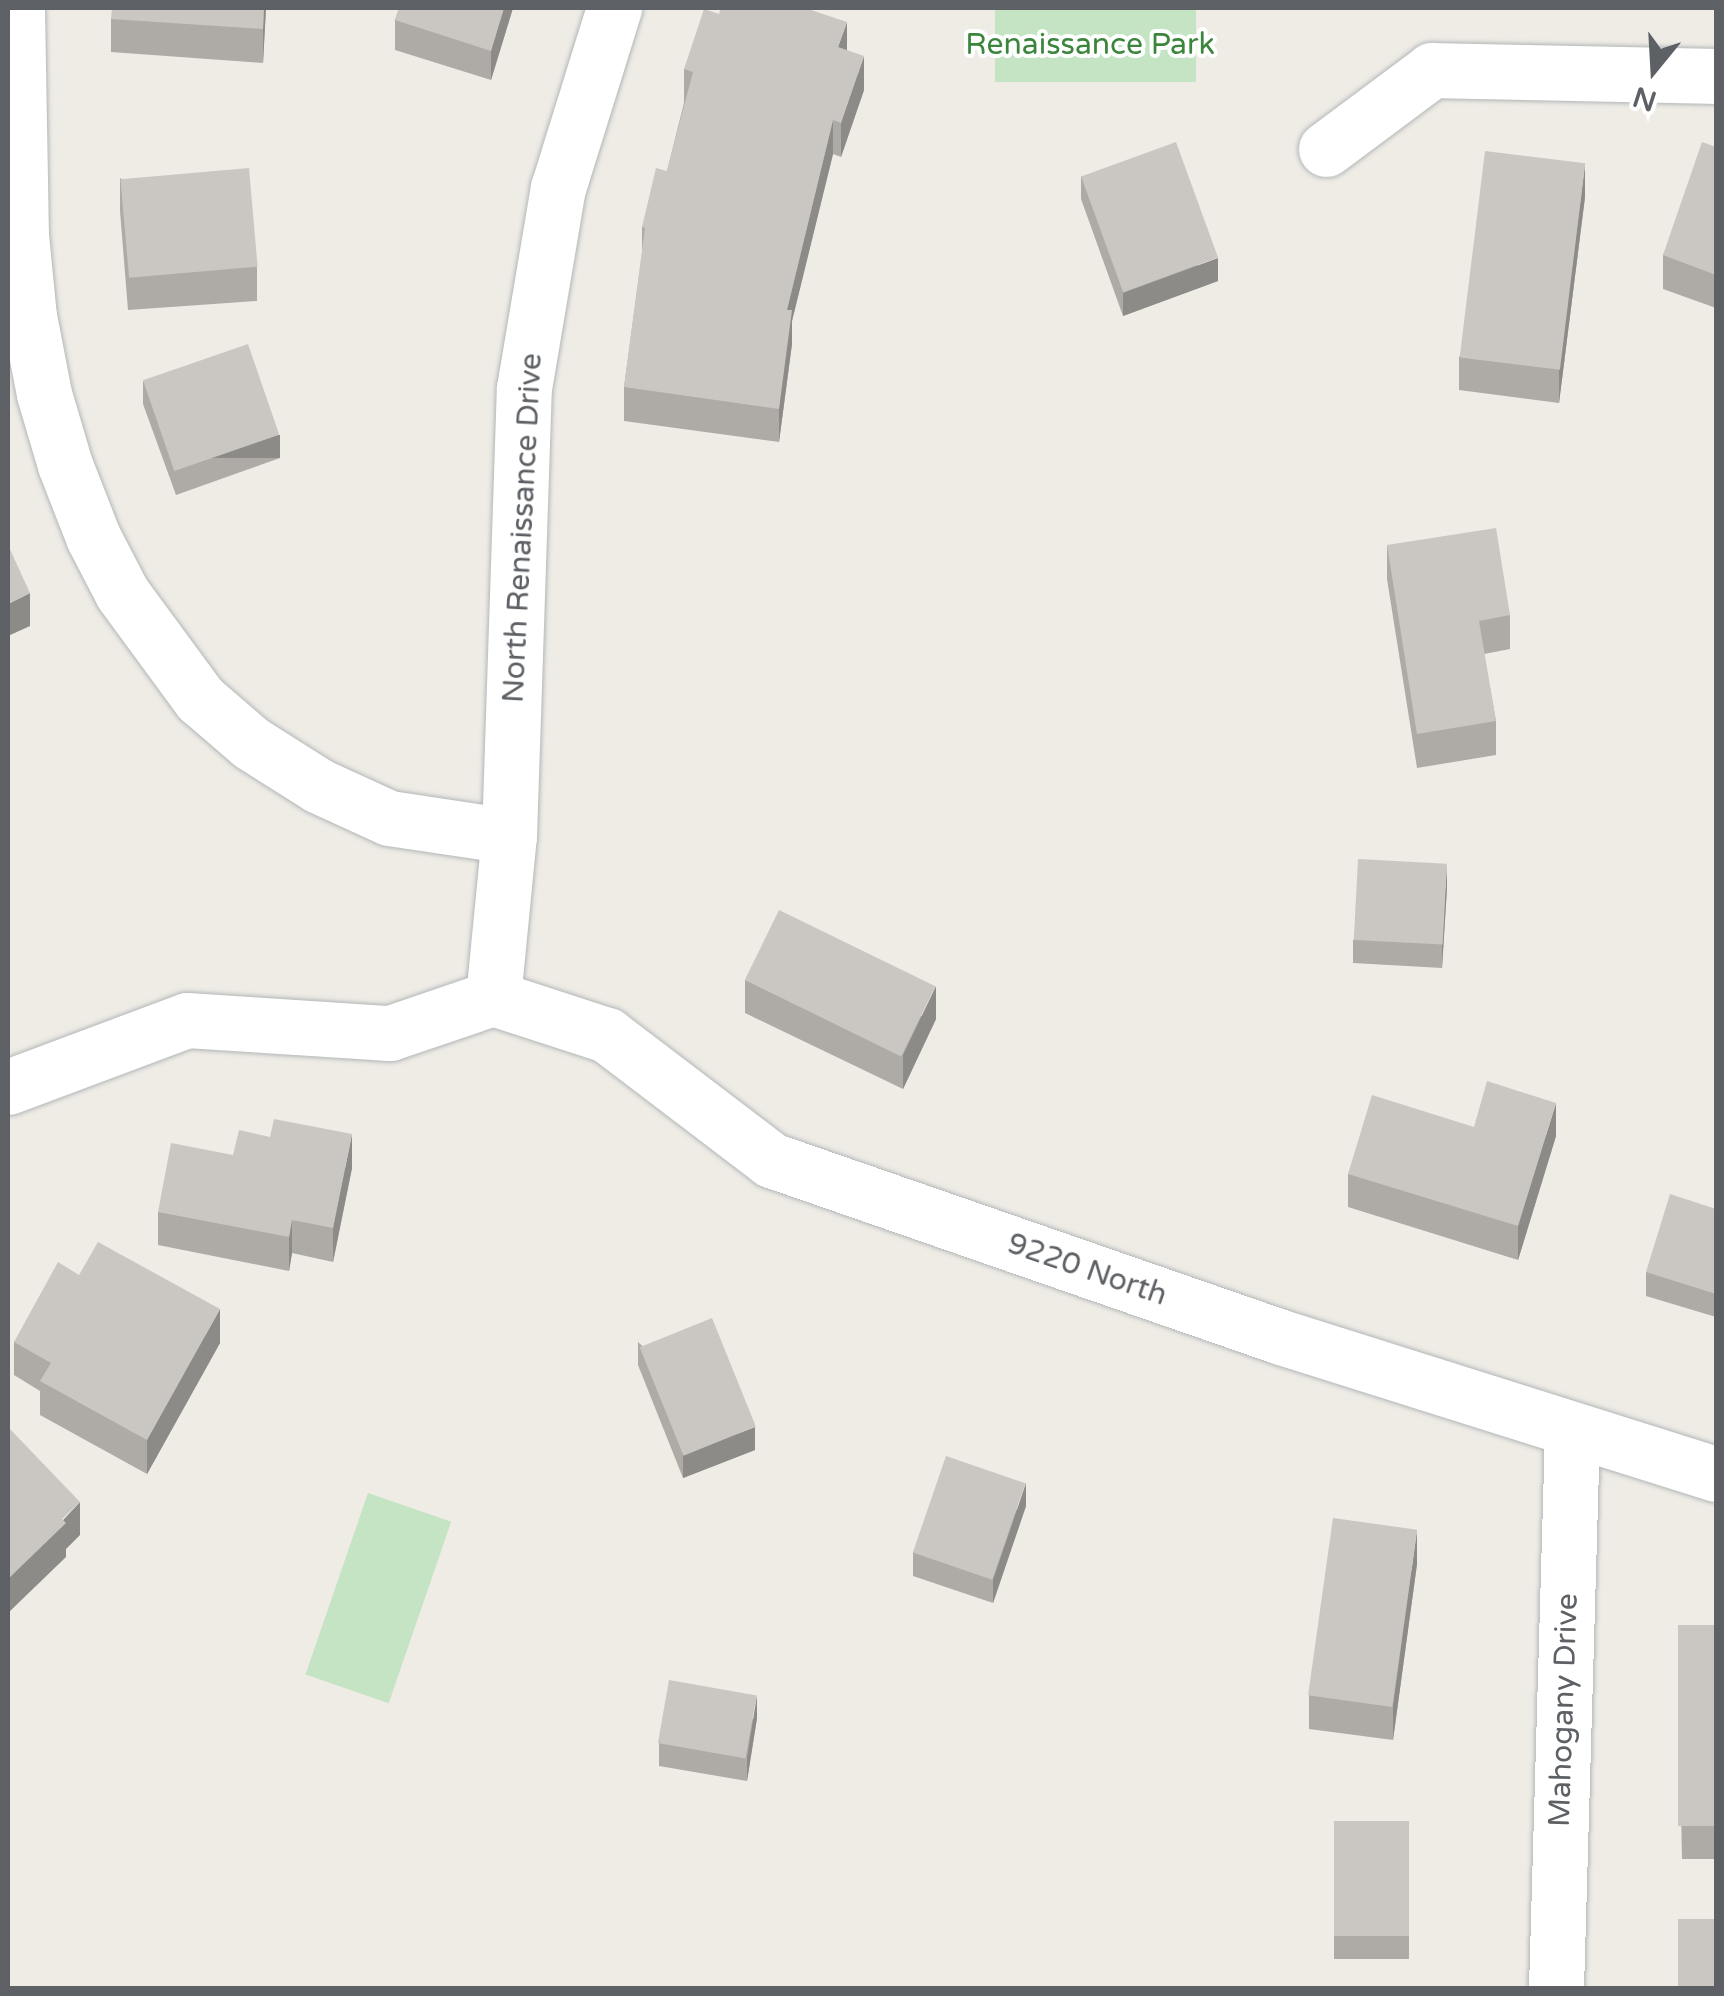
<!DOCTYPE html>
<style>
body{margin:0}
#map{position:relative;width:1724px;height:1996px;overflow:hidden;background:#eeece5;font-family:"Varela Round",sans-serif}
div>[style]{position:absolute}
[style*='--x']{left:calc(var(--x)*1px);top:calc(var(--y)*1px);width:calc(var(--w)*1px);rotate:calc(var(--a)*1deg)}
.green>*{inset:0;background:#c4e4c3;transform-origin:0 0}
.roads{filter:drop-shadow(0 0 2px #b3b6b9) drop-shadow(0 0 2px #b3b6b9)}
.street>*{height:55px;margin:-27.5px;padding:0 27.5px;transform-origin:27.5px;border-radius:27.5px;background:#fff}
.wall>*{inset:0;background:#aeaba7;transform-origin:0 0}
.shaded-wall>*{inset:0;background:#8d8b88;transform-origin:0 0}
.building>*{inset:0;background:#cac7c2;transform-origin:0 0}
span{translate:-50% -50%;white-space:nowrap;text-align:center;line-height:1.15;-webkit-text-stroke:8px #fff;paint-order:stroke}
.park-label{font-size:30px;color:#3b853c}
.street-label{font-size:30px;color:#5d6165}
.frame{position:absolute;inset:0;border:10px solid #5d6165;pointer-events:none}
.north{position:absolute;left:1604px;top:20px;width:100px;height:100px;-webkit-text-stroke:8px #fff;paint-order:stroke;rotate:198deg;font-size:28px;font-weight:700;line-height:40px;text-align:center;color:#5d6165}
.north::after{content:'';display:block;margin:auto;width:35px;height:45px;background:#5d6165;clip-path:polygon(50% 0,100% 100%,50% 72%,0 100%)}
</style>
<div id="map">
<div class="green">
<div style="left:995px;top:8px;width:201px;height:74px"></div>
<div style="left:368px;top:1493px;width:88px;height:192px;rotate:19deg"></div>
</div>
<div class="roads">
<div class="street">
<div style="--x:17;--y:8;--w:227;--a:89"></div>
<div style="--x:21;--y:235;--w:81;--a:84.4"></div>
<div style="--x:29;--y:316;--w:79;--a:79.1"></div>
<div style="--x:44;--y:394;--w:74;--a:73.5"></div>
<div style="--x:65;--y:465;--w:77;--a:68.7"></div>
<div style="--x:93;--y:537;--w:63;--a:62.6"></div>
<div style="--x:122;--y:593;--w:132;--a:53.7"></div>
<div style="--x:200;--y:699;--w:67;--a:40.8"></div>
<div style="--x:251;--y:743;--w:80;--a:32.3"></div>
<div style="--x:319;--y:786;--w:77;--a:24.6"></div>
<div style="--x:389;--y:818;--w:121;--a:8.5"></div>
<div style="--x:1326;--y:149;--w:132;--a:-36.7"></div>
<div style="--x:1432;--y:70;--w:284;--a:1.2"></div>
<div style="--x:493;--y:998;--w:120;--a:18"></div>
<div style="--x:607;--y:1035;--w:206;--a:37.3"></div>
<div style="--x:771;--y:1160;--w:540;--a:19.14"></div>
<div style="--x:1281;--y:1337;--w:456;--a:17.5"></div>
<div style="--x:493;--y:998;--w:163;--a:-84.4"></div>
<div style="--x:509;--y:836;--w:448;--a:-88.1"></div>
<div style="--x:524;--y:388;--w:203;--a:-80.4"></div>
<div style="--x:558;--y:188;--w:189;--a:-72.7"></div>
<div style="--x:8;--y:1087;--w:191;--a:-20.5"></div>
<div style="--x:187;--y:1020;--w:203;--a:3.7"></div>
<div style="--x:390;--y:1033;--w:109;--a:-18.8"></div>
<div style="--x:1556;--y:1988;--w:556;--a:-88.35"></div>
</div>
</div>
<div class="wall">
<div style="clip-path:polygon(266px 8px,263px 63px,111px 52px,111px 19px)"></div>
<div style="clip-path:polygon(399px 8px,513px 8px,491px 80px,395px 50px,395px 20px)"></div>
<div style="clip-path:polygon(847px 50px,864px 90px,841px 157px,833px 154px,792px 321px,792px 344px,779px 442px,624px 421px,624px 387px,642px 254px,642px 227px,667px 171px,684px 103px,684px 69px)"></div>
<div style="clip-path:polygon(1716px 147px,1716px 308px,1663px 289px,1663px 255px)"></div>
<div style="clip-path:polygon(1081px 176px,1218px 281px,1123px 316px,1081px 199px)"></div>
<div style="clip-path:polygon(120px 178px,257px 267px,257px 301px,128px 310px,120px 211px)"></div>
<div style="clip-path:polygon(1585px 197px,1559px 403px,1459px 390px,1459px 357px)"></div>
<div style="clip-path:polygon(143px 381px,280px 458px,176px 495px,143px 404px)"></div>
<div style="clip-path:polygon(1387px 545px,1510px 615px,1510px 649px,1484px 654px,1496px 721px,1496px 755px,1417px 768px,1387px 579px)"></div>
<div style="clip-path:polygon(1447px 888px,1442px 968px,1353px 963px,1353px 940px)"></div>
<div style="clip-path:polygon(745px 980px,936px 1019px,903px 1089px,745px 1013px)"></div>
<div style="clip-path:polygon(1474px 1127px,1556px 1136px,1518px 1260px,1348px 1207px,1348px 1174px)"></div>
<div style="clip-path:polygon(233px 1155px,352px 1168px,333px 1262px,292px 1253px,289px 1271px,158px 1245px,158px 1212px)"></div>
<div style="clip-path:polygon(1716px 1209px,1716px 1317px,1646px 1296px,1646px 1272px)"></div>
<div style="clip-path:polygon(79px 1275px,220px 1343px,147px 1474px,40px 1415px,40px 1391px,14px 1375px,14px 1342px)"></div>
<div style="clip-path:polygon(638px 1342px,755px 1450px,683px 1478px,638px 1365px)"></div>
<div style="clip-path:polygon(1026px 1506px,993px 1603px,913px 1576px,913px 1552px)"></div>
<div style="clip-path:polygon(1417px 1564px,1393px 1740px,1309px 1729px,1309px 1695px)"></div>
<div style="clip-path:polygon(1716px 1625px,1716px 1859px,1682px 1859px,1678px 1659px)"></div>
<div style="clip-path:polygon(757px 1718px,747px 1781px,659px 1766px,659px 1743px)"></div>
<div style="left:1409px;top:1821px;width:138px;height:75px;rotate:90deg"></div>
</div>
<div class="shaded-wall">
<div style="clip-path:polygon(264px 8px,266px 8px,263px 63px,263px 29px)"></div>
<div style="clip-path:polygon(504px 8px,513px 8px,491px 80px,491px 51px)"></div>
<div style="clip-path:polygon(847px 22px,847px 56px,838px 47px)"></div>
<div style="clip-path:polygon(864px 56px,864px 90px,841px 157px,841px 123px)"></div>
<div style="clip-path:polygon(833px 120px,833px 154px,792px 321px,792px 344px,779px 442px,779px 409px,787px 310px)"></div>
<div style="clip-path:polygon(1585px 164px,1585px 197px,1559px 403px,1559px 369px)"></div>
<div style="clip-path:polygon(1218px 258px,1218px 281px,1123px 316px,1123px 293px)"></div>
<div style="left:280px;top:435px;width:23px;height:110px;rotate:90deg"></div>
<div style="clip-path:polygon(30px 593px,30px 626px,8px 636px,8px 604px)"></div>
<div style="clip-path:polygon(1447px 864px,1447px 888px,1442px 968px,1442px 945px)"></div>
<div style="clip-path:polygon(936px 986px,936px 1019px,903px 1089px,903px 1055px)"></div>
<div style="clip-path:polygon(1556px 1103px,1556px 1136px,1518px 1260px,1518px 1226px)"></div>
<div style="clip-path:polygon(352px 1134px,352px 1168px,333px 1262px,333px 1228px)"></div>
<div style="clip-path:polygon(292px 1220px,292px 1253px,289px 1271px,289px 1237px)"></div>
<div style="clip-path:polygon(220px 1309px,220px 1343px,147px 1474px,147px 1440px)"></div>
<div style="clip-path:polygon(755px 1427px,755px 1450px,683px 1478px,683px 1455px)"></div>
<div style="clip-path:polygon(1026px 1483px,1026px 1506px,993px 1603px,993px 1580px)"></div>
<div style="clip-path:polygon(80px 1502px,80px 1535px,66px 1549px,66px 1557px,8px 1613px,8px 1579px)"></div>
<div style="clip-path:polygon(1417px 1530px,1417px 1564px,1393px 1740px,1393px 1706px)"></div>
<div style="clip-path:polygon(757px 1695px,757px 1718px,747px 1781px,747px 1758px)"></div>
</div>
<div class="building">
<div style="clip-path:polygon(112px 8px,264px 8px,263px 29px,111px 19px)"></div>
<div style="clip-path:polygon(399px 8px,504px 8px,491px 51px,395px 20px)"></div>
<div style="clip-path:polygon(721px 8px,805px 8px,847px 22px,838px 47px,864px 56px,841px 123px,833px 120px,787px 310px,792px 310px,779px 409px,624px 387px,645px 228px,642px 227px,656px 168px,667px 171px,693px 72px,684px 69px,704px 9px,719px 14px)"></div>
<div style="left:1176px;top:142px;width:123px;height:101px;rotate:70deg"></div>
<div style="clip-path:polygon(1702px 142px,1716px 147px,1716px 275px,1663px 255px)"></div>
<div style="left:1485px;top:151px;width:101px;height:208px;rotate:7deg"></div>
<div style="left:249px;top:168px;width:99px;height:129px;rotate:85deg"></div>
<div style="left:248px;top:344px;width:96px;height:111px;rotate:71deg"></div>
<div style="clip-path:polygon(1496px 528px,1510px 615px,1479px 621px,1496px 721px,1417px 734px,1387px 545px)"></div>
<div style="clip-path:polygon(8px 545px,30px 593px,8px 604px)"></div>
<div style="left:1358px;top:859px;width:89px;height:81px;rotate:3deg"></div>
<div style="left:779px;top:910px;width:174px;height:78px;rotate:26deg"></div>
<div style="clip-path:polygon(1487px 1081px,1556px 1103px,1518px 1226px,1348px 1174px,1372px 1095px,1474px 1127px)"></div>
<div style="clip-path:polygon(274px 1119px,352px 1134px,333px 1228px,292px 1220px,289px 1237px,158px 1212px,171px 1143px,233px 1155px,239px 1130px,270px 1137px)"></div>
<div style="clip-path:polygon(1670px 1194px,1716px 1209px,1716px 1294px,1646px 1272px)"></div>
<div style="clip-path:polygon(98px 1242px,220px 1309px,147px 1440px,40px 1381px,51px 1363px,14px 1342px,58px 1262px,79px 1275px)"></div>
<div style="left:712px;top:1318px;width:117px;height:78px;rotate:68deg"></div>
<div style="clip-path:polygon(8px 1427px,80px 1502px,62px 1519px,66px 1523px,8px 1579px)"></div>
<div style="left:946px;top:1456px;width:84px;height:102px;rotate:19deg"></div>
<div style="left:1333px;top:1518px;width:85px;height:179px;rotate:8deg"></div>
<div style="left:1678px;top:1625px;width:38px;height:201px"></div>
<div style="left:669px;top:1680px;width:89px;height:64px;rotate:10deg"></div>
<div style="left:1409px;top:1821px;width:115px;height:75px;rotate:90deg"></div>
<div style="left:1716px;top:1919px;width:69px;height:38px;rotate:90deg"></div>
</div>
<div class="park-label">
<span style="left:1090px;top:45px">Renaissance Park</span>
</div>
<div class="street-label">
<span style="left:523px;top:528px;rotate:-87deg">North Renaissance Drive</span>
<span style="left:1087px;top:1270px;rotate:19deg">9220 North</span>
<span style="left:1564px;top:1710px;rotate:-88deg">Mahogany Drive</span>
</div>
<div class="frame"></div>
<div class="north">N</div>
</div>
